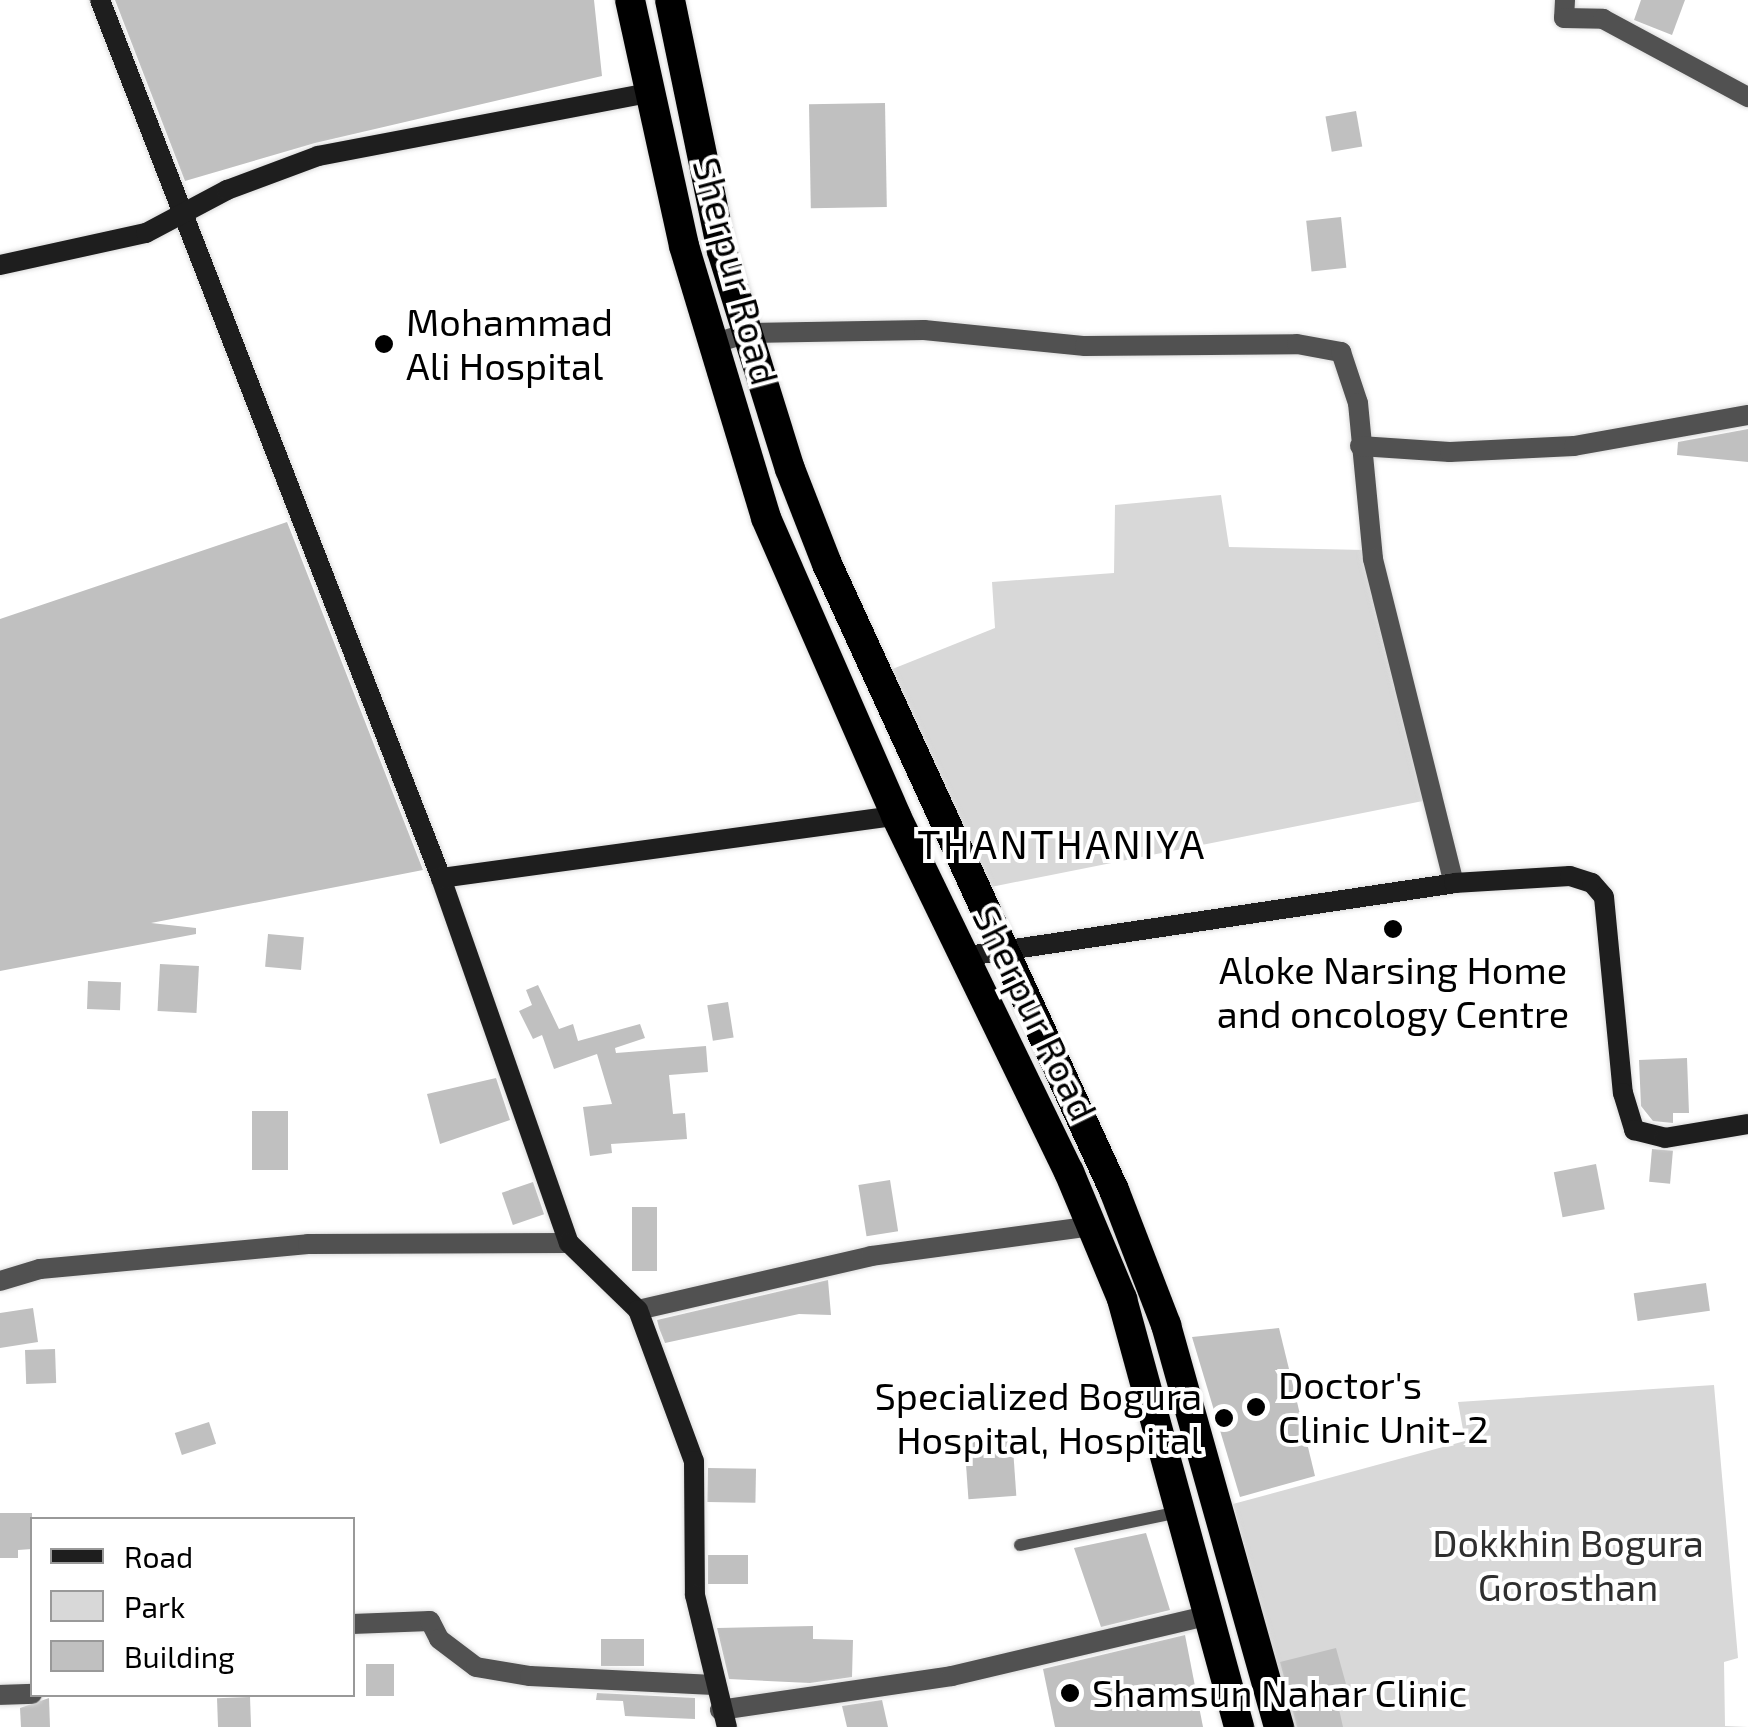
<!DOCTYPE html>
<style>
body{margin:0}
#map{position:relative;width:1748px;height:1727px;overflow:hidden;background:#fff;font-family:"Exo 2",sans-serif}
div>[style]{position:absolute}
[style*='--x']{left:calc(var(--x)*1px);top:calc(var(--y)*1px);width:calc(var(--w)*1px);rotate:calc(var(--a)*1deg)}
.green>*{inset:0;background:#d8d8d8}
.building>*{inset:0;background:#c0c0c0;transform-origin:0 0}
.roads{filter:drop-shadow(0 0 2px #dbdbdb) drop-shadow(0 0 2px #dbdbdb)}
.lane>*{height:12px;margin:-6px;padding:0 6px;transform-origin:6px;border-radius:6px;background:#515151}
.street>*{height:20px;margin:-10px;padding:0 10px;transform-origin:10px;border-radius:10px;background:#515151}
.secondary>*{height:20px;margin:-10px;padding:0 10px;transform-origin:10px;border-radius:10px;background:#1e1e1e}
.highway>*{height:30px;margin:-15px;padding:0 15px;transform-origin:15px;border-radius:15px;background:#000}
.dots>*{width:28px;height:28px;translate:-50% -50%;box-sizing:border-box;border:5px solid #fff;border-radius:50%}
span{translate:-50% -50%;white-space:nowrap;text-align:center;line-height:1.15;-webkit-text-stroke:8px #fff;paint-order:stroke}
.street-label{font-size:38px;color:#000}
.poi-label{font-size:38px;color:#000}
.left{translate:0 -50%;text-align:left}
.right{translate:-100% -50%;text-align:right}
.park-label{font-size:38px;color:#2f2f2f}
.neighbourhood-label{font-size:40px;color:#000;letter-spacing:2.5px}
.legend{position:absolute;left:30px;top:1517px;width:325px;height:180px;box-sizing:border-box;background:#fff;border:2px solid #999;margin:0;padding:12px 18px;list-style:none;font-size:30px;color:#000}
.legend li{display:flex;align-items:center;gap:20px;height:50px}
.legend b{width:50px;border:2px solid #999}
</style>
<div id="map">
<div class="green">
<div style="clip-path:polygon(1221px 495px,1229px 547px,1365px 550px,1428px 800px,991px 887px,890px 670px,995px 628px,992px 582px,1114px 573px,1115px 505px)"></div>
<div style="clip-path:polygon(1714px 1385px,1738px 1658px,1724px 1662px,1725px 1726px,1748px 1727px,1293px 1727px,1233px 1504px,1465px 1441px,1458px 1402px)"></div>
</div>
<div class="building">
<div style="clip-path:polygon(115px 0,594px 0,602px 76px,315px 143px,185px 181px)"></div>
<div style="clip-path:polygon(1641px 0,1685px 0,1672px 35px,1634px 20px)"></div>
<div style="left:885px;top:103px;width:104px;height:76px;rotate:89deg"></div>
<div style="left:1356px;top:111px;width:36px;height:31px;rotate:80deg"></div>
<div style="left:1341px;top:217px;width:51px;height:35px;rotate:84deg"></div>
<div style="clip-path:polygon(1748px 429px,1748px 462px,1677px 455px,1678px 442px)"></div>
<div style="clip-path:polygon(287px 522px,423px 870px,151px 923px,196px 928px,196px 934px,0 971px,0 619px)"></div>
<div style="left:268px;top:934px;width:36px;height:33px;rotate:5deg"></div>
<div style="left:160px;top:964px;width:39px;height:47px;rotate:3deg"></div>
<div style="left:88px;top:981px;width:33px;height:28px;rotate:2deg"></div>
<div style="clip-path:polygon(538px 985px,559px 1029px,573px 1024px,578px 1041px,640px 1024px,645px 1038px,615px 1048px,616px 1053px,706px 1046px,708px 1072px,669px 1075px,673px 1114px,685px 1113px,687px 1139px,611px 1144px,612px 1153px,590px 1156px,583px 1107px,612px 1104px,597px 1054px,554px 1069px,542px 1035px,533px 1039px,519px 1011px,532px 1005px,526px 990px)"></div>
<div style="left:728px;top:1002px;width:36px;height:21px;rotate:81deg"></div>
<div style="clip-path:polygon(1687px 1058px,1689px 1113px,1673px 1113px,1673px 1123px,1653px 1121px,1641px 1106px,1639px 1060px)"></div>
<div style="clip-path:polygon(496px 1078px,510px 1120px,440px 1144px,427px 1094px)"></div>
<div style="left:252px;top:1111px;width:36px;height:59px"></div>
<div style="left:1652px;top:1149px;width:21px;height:33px;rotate:5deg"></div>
<div style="left:1596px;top:1164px;width:46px;height:43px;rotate:79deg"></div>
<div style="left:890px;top:1180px;width:52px;height:32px;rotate:81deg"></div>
<div style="left:533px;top:1182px;width:34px;height:33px;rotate:71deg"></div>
<div style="left:632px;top:1207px;width:25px;height:64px"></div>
<div style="clip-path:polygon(828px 1280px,831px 1315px,799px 1314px,665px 1343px,659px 1328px,657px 1320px)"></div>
<div style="left:1706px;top:1283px;width:28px;height:73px;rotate:82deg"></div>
<div style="clip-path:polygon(33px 1308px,38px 1342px,0 1348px,0 1313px)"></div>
<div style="clip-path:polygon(1279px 1328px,1315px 1476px,1240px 1497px,1192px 1337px)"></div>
<div style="left:55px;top:1349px;width:34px;height:30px;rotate:88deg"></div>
<div style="left:209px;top:1422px;width:23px;height:36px;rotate:72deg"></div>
<div style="left:1012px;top:1434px;width:62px;height:48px;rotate:86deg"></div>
<div style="left:708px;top:1468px;width:48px;height:34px;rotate:1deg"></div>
<div style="clip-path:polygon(0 1513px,32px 1513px,32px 1549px,18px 1550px,18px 1558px,0 1558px)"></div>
<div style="clip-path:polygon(1146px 1533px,1170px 1610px,1101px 1627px,1074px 1548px)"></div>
<div style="left:708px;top:1555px;width:40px;height:29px"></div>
<div style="clip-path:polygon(813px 1626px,813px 1639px,853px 1640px,852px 1677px,810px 1683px,729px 1679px,717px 1628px)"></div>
<div style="clip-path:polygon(1185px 1635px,1203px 1727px,1055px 1727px,1043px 1669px)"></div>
<div style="left:601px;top:1639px;width:43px;height:27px"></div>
<div style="clip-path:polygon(1336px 1648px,1346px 1684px,1334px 1687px,1343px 1727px,1297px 1727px,1280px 1662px)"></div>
<div style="left:366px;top:1664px;width:28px;height:32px"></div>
<div style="clip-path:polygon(597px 1693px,695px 1698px,695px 1719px,625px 1716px,623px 1701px,596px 1700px)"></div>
<div style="left:250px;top:1697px;width:30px;height:33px;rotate:88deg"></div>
<div style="clip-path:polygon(49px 1698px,50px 1727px,21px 1727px,20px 1708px)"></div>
<div style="clip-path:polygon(882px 1700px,888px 1727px,847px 1727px,842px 1706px)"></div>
</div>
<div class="roads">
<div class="lane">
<div style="--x:1020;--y:1545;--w:162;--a:-11.7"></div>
</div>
<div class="street">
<div style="--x:1565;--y:0;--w:18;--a:93"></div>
<div style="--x:1564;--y:18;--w:39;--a:1"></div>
<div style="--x:1603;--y:19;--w:165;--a:28.3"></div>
<div style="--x:712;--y:344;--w:39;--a:-17"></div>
<div style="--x:749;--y:333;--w:175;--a:-1"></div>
<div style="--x:924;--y:330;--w:162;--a:5.7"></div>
<div style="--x:1085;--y:346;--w:212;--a:-0.5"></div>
<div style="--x:1297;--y:344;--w:45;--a:10.3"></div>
<div style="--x:1341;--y:352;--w:54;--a:71.6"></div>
<div style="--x:1358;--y:403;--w:157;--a:84.5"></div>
<div style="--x:1373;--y:559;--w:334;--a:76"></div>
<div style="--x:1360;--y:446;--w:90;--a:3.8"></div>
<div style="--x:1450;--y:452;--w:124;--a:-2.8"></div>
<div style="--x:1574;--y:446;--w:177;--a:-10.1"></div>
<div style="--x:0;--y:1281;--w:42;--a:-16.7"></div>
<div style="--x:40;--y:1269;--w:269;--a:-5.3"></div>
<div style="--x:308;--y:1244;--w:261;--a:-0.2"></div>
<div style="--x:638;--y:1310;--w:239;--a:-13"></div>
<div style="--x:871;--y:1256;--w:224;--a:-7.7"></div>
<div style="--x:352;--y:1624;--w:78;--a:-2.2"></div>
<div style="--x:430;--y:1621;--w:20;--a:63"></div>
<div style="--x:439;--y:1639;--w:46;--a:37.1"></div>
<div style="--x:476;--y:1667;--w:55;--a:9.5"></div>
<div style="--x:530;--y:1676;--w:184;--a:2.8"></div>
<div style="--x:0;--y:1695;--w:32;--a:-2"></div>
<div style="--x:720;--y:1710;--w:234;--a:-8.3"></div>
<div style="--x:952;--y:1676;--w:265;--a:-13.3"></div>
</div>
<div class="secondary">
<div style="--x:100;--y:0;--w:942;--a:68.77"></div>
<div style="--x:441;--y:878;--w:387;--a:70.7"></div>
<div style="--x:569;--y:1243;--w:96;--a:44.2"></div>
<div style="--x:638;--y:1310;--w:161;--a:69.7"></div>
<div style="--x:694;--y:1461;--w:134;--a:89.6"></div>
<div style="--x:695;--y:1595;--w:136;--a:76.4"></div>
<div style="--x:0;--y:265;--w:149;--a:-12.4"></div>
<div style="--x:146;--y:233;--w:92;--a:-28"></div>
<div style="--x:227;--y:190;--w:97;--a:-20.5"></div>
<div style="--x:318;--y:156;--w:337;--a:-10.8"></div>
<div style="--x:441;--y:878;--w:459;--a:-7.8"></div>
<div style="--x:961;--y:957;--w:499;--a:-8.5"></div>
<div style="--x:1454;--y:883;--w:116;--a:-3.5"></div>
<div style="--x:1570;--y:876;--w:23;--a:18"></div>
<div style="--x:1592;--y:883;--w:18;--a:49"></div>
<div style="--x:1604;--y:897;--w:197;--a:84.5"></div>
<div style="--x:1623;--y:1093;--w:39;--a:73"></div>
<div style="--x:1634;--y:1130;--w:32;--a:14"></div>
<div style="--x:1665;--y:1138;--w:84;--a:-9.6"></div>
</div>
<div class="highway">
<div style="--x:630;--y:0;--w:252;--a:77.6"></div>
<div style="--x:684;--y:246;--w:284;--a:73.2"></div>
<div style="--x:766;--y:518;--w:325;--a:66.4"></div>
<div style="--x:896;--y:816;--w:396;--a:64.1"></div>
<div style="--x:1069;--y:1172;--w:138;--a:67.3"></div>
<div style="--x:1122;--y:1299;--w:444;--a:74.7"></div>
<div style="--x:670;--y:0;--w:256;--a:78.3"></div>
<div style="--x:722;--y:251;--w:228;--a:72.7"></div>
<div style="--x:790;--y:469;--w:102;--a:68.7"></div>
<div style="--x:827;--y:564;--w:689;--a:65.37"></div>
<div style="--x:1114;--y:1190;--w:145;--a:68.9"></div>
<div style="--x:1166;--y:1325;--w:418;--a:74.3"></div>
</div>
</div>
<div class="dots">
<div style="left:384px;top:344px;background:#000"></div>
<div style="left:1393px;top:929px;background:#000"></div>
<div style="left:1256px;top:1407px;background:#000"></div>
<div style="left:1224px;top:1418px;background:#000"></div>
<div style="left:1070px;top:1693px;background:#000"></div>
</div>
<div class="street-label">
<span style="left:736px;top:271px;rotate:75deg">Sherpur Road</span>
<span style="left:1035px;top:1013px;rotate:64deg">Sherpur Road</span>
</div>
<div class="poi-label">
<span class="left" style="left:406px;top:344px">Mohammad<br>Ali Hospital</span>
<span style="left:1393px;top:992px">Aloke Narsing Home<br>and oncology Centre</span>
<span class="left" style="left:1278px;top:1407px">Doctor's<br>Clinic Unit-2</span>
<span class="right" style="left:1202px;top:1418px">Specialized Bogura<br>Hospital, Hospital</span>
<span class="left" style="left:1092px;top:1693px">Shamsun Nahar Clinic</span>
</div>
<div class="park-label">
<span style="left:1568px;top:1565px">Dokkhin Bogura<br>Gorosthan</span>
</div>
<div class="neighbourhood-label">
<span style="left:1062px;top:843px">THANTHANIYA</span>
</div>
<ul class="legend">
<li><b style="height:12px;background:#1e1e1e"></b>Road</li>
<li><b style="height:28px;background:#d8d8d8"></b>Park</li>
<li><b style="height:28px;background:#c0c0c0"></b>Building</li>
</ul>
</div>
